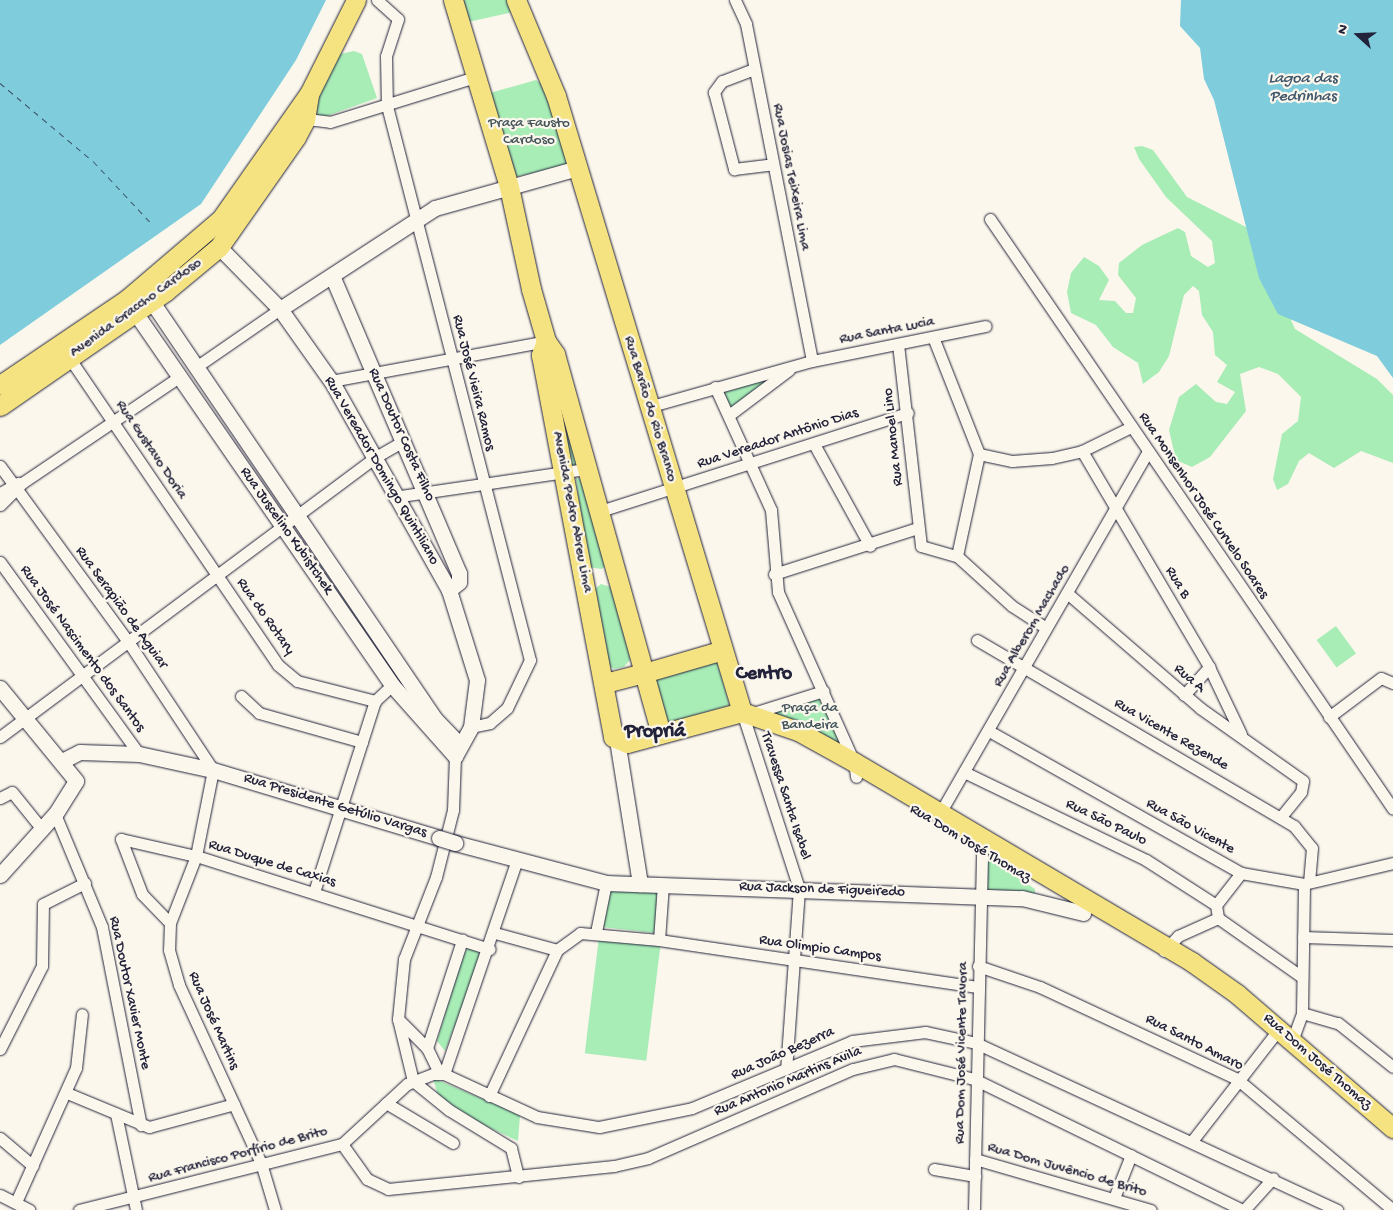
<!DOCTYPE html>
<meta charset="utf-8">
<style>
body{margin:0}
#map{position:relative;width:1393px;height:1210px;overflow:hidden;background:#fbf7ec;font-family:"Gochi Hand",sans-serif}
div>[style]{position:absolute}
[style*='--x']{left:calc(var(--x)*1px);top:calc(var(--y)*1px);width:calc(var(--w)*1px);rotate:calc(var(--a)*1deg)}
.green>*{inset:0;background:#a8ecb6;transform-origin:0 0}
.water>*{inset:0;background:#7eccdc}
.ferry>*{height:1px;margin-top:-0.5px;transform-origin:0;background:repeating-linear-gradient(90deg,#3e556b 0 6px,transparent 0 11px)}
.roads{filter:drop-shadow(0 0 1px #22223b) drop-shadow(0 0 1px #22223b)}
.minor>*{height:11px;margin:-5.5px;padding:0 5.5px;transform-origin:5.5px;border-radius:5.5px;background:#fbf7ec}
.tertiary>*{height:15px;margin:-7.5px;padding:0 7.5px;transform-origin:7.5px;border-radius:7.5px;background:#fbf7ec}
.primary>*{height:19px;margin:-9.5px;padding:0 9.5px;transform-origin:9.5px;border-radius:9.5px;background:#f5e382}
.bridges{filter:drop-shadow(0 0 1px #22223b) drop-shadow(0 0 1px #22223b)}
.tertiary-bridge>*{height:15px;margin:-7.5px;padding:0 7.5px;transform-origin:7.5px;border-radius:7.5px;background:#fbf7ec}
span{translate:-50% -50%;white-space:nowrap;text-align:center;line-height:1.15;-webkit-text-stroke:4.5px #fbf7ec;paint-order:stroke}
.park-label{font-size:15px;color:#44545a}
.street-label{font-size:15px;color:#22223b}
.water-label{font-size:16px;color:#3e556b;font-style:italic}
.district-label{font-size:20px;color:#22223b;font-weight:700}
.north{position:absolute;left:1333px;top:10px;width:50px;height:50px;-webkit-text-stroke:4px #fbf7ec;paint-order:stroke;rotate:290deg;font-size:14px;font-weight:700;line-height:20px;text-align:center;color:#22223b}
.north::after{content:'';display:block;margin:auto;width:18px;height:22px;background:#22223b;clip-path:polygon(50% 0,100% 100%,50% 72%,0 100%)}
</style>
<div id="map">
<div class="green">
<div style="clip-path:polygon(460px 0,508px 0,513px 12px,468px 22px)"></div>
<div style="clip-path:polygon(354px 51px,362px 54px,377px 98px,324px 117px,318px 115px,313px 106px,336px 55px)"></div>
<div style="clip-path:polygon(536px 80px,543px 85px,569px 165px,515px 177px,490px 93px)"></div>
<div style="clip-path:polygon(1142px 146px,1153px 150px,1187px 197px,1250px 229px,1295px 329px,1377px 379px,1393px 395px,1393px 463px,1361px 451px,1334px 468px,1309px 453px,1299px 461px,1288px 484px,1277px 490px,1273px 479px,1282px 434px,1298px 421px,1301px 397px,1278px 374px,1259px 367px,1240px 374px,1246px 411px,1210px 457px,1192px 467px,1176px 460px,1169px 430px,1179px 397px,1196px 384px,1216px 402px,1227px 404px,1235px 392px,1217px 382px,1227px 365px,1215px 355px,1213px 332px,1202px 315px,1199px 291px,1193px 286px,1184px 295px,1169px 356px,1159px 372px,1143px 384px,1138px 363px,1113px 347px,1096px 325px,1071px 313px,1067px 292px,1071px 273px,1084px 257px,1099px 266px,1109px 280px,1099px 300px,1115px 301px,1126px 313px,1133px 313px,1136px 298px,1118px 275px,1119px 263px,1142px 245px,1178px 228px,1185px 232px,1191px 256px,1208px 267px,1215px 263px,1212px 241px,1166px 197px,1139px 159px,1134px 147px)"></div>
<div style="clip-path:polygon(548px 344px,579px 462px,574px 466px,567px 464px)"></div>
<div style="clip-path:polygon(779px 373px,731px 409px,722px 389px)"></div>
<div style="clip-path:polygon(576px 478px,584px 480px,606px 565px,602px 569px,587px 567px)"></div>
<div style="clip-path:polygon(601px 584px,614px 588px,634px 655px,624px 667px,614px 669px,606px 664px,591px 592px)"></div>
<div style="left:1336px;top:626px;width:34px;height:24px;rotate:54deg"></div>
<div style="left:717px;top:662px;width:45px;height:68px;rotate:74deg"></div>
<div style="clip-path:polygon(819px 698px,846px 751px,768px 714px)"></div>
<div style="clip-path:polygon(987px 858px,1035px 889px,1035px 895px,986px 893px)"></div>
<div style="clip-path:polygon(608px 889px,660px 891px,654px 933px,602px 927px)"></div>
<div style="left:599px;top:937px;width:62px;height:117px;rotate:7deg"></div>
<div style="clip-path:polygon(470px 947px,482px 955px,445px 1051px,437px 1041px,463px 954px)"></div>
<div style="clip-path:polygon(433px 1078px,520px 1115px,518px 1141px,481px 1124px,438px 1096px)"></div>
</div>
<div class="water">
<div style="clip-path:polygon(0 0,326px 0,296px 60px,201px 204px,0 345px)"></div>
<div style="clip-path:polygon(1181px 0,1393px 0,1393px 378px,1377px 356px,1278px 314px,1259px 278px,1214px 100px,1204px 79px,1200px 48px,1180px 26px)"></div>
</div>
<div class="ferry">
<div style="--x:0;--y:83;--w:121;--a:40"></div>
<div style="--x:93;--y:161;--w:83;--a:46.9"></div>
</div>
<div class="roads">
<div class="minor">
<div style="--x:377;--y:0;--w:28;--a:42"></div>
<div style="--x:398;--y:19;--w:39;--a:108"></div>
<div style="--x:386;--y:56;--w:50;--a:88.9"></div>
<div style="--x:387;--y:106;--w:572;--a:75.53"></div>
<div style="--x:530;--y:660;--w:53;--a:115.6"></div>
<div style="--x:507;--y:708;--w:23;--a:139"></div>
<div style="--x:490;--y:723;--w:19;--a:168"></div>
<div style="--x:735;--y:0;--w:26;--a:65"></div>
<div style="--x:746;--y:24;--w:343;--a:78.9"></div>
<div style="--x:754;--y:69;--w:34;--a:159"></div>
<div style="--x:722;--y:81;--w:14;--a:126"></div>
<div style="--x:714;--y:92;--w:80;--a:75.4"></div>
<div style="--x:734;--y:169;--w:39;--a:-7"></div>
<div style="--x:299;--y:118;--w:31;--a:7"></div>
<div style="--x:330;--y:122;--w:152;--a:-17.2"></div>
<div style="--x:990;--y:219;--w:714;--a:55.66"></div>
<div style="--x:933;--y:337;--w:126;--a:68.5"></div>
<div style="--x:979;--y:454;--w:104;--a:102.2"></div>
<div style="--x:898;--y:344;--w:203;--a:83.5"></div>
<div style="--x:921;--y:546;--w:37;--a:16"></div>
<div style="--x:957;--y:556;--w:74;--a:42.3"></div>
<div style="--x:1012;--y:606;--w:40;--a:32.9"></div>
<div style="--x:66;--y:353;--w:377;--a:55.8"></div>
<div style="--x:278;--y:665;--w:25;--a:40"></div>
<div style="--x:297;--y:681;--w:81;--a:14.4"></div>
<div style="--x:196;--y:367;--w:102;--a:-34.6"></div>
<div style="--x:331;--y:381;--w:219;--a:-10.5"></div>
<div style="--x:715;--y:387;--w:135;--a:65.5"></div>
<div style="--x:771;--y:510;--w:82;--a:85.1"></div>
<div style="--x:778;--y:592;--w:186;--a:65.9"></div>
<div style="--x:854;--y:762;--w:15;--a:82"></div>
<div style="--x:648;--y:407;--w:170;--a:-15.7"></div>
<div style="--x:812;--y:361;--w:177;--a:-11.4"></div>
<div style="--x:729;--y:415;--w:75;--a:-36.9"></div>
<div style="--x:814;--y:444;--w:116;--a:61.2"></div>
<div style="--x:1082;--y:451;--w:251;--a:59.5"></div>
<div style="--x:1209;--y:667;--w:74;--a:64.5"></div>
<div style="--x:979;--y:454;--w:34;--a:12"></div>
<div style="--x:1012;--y:461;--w:40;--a:-4.3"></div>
<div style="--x:1052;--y:458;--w:31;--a:-13"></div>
<div style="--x:1082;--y:451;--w:55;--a:-26.1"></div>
<div style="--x:0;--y:466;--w:215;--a:53.9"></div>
<div style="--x:127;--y:640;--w:156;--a:56.5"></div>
<div style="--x:213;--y:770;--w:88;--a:101.2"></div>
<div style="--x:196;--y:856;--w:72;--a:111.2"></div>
<div style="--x:170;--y:923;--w:27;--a:92"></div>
<div style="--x:169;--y:950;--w:36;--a:74"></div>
<div style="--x:179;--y:985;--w:196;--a:65.3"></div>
<div style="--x:261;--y:1163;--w:49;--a:73.4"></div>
<div style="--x:0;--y:493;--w:21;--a:-29"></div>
<div style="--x:394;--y:497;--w:195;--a:-8.3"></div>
<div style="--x:0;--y:505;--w:31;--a:-45"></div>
<div style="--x:22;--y:483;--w:189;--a:-34"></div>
<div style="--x:600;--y:511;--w:323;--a:-17.7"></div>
<div style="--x:0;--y:562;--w:237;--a:54.1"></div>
<div style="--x:774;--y:574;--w:150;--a:-17.8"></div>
<div style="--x:1067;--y:593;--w:176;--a:40.8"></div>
<div style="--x:1200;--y:708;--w:126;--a:35.3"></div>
<div style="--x:1303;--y:781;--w:11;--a:100"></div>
<div style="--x:1301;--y:792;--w:32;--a:129"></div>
<div style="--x:977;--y:640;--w:368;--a:30.4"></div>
<div style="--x:1294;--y:826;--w:28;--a:51"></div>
<div style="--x:1312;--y:848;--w:34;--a:95"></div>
<div style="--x:1184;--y:695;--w:38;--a:-48"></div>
<div style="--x:241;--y:696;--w:25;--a:43"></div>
<div style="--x:259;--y:713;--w:107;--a:15.7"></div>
<div style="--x:742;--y:712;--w:186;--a:72.1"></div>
<div style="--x:799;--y:889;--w:180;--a:94.1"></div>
<div style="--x:750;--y:714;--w:77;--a:-17.3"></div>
<div style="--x:1329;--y:717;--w:65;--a:-36.9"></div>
<div style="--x:1381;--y:678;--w:13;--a:23"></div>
<div style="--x:989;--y:731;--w:289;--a:29.4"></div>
<div style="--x:1241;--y:873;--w:64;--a:9.9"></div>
<div style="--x:1304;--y:884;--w:91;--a:-13.3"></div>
<div style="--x:0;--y:737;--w:467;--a:-36.7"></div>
<div style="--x:374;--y:458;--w:34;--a:-30"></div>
<div style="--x:455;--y:756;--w:54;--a:92.1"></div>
<div style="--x:453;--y:810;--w:69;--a:104.2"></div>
<div style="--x:436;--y:877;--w:88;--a:111.3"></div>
<div style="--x:404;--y:959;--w:60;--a:95.7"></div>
<div style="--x:398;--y:1019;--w:64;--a:76.4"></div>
<div style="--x:413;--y:1081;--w:46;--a:38.9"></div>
<div style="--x:449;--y:1110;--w:73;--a:31.5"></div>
<div style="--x:511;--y:1148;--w:30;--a:76"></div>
<div style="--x:964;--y:772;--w:202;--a:25.8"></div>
<div style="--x:1146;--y:860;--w:83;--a:32.7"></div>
<div style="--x:1216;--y:905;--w:13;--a:81"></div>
<div style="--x:0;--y:798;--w:13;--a:-27"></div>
<div style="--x:12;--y:792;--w:46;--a:51.1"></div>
<div style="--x:940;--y:813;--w:417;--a:-60.1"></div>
<div style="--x:55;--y:814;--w:122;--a:67.4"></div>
<div style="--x:102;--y:927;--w:202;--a:78.9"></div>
<div style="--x:314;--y:892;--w:201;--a:-72.3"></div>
<div style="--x:375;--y:701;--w:23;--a:-43"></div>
<div style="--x:1216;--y:905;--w:41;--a:-52"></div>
<div style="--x:1218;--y:918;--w:103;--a:35.1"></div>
<div style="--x:170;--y:923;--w:40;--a:-134"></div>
<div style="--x:142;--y:894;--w:59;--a:-110.9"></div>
<div style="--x:121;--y:839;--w:77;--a:12.8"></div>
<div style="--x:196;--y:856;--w:308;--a:17.6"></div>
<div style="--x:596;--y:932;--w:50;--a:-78.5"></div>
<div style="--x:495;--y:933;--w:64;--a:15.3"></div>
<div style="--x:1303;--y:937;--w:90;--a:1.9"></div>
<div style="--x:659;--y:940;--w:56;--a:-85.9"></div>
<div style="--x:1164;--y:951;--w:21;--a:-47"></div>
<div style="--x:1178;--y:936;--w:44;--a:-24.2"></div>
<div style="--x:978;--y:966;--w:65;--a:18.7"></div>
<div style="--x:1040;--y:987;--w:217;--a:25"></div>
<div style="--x:1237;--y:1079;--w:204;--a:40"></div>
<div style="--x:1302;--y:1013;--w:37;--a:16"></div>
<div style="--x:1338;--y:1023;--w:70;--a:38.7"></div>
<div style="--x:398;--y:1019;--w:41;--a:45"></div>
<div style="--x:427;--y:1048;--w:28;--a:64"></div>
<div style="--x:1292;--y:1041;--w:30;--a:-70"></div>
<div style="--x:1302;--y:1013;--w:129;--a:-89.1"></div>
<div style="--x:427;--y:1048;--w:114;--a:-72"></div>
<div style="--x:0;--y:1049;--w:93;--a:-63.2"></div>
<div style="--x:42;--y:966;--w:62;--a:-89.1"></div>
<div style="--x:43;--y:904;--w:47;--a:-26.6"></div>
<div style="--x:444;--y:1074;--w:226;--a:-71.2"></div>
<div style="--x:67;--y:1093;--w:89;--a:22.5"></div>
<div style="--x:149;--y:1127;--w:88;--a:-15.1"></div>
<div style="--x:489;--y:1096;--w:161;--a:-65"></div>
<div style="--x:557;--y:950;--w:29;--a:-36"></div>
<div style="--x:580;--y:933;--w:79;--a:5.1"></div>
<div style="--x:659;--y:940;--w:322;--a:8.4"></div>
<div style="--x:386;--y:1103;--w:78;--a:30.8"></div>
<div style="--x:116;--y:1114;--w:98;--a:78.2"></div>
<div style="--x:0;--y:1138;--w:43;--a:40.3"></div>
<div style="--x:1192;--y:1141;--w:142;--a:-52.2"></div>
<div style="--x:342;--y:1144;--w:43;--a:54.5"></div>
<div style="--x:367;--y:1179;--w:23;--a:25"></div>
<div style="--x:388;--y:1189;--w:227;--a:-5.8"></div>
<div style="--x:614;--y:1166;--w:35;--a:-13"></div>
<div style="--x:648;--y:1158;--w:223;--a:-23.5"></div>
<div style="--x:853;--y:1069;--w:42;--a:-13.7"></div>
<div style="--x:894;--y:1059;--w:82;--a:14"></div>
<div style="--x:974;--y:1079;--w:298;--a:26"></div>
<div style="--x:975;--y:1159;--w:183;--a:16.2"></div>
<div style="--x:934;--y:1169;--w:42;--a:9.7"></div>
<div style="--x:0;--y:1195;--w:33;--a:27"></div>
<div style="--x:1114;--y:1198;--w:46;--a:-68.4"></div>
<div style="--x:16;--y:1202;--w:147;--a:-65.9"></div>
<div style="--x:76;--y:1068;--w:54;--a:-83.7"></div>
<div style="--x:79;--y:1210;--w:271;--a:-14.1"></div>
<div style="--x:342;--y:1144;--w:88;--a:-42.7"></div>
<div style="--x:407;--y:1084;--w:28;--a:-21"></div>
<div style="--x:433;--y:1074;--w:11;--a:0"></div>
<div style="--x:444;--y:1074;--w:102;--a:24.8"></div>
<div style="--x:537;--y:1117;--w:63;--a:9.2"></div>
<div style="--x:599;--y:1127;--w:95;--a:-11.5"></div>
<div style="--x:692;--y:1108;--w:173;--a:-22.7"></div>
<div style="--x:852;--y:1041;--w:74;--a:-7"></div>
<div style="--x:925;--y:1032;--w:52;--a:12.2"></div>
<div style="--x:976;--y:1043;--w:398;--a:24.8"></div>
<div style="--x:974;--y:1210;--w:359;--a:-88.7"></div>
<div style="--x:1244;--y:1210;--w:43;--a:-47.8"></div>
</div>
<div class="tertiary">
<div style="--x:333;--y:278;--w:321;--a:66.9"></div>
<div style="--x:459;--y:573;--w:9;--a:90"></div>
<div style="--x:459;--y:582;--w:13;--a:141"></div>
<div style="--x:146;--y:293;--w:515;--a:55.85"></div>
<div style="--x:435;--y:719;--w:36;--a:46"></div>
<div style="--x:130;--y:305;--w:462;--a:55.4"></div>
<div style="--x:392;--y:685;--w:95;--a:48.4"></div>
<div style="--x:455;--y:756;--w:33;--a:-61"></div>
<div style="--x:471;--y:727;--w:47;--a:-82.7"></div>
<div style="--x:477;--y:680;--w:94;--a:-107.3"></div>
<div style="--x:449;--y:590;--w:240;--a:-119.4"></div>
<div style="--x:331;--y:381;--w:88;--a:-125.3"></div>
<div style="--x:280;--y:309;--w:87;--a:-134.5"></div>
<div style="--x:280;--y:309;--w:185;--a:-33.1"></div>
<div style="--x:435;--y:208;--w:148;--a:-15.7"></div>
<div style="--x:0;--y:688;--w:120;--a:50.7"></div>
<div style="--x:76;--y:781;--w:39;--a:122"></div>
<div style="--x:55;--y:814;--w:82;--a:132"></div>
<div style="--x:617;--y:740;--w:146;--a:80.9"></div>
<div style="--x:62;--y:761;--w:20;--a:-27"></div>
<div style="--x:80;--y:752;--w:59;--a:1.9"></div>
<div style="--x:139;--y:754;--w:76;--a:12.2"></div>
<div style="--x:213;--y:770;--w:236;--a:16.7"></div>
<div style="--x:455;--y:843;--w:156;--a:14.8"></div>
<div style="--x:606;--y:883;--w:416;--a:2.1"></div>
<div style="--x:1022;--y:898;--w:63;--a:13.8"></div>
</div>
<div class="primary">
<div style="--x:453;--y:0;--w:195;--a:73.3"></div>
<div style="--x:509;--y:187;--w:104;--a:77.8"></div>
<div style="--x:531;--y:289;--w:54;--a:73.9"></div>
<div style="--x:546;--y:341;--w:16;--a:55"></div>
<div style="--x:555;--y:354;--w:331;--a:74.4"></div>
<div style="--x:644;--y:673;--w:82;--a:-16.2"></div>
<div style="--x:516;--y:0;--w:104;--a:67.4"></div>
<div style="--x:556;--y:96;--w:643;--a:73.2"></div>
<div style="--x:546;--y:341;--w:15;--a:110"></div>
<div style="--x:541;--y:355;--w:389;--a:79.3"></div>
<div style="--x:613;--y:737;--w:15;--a:23"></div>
<div style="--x:627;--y:743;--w:119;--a:-15.1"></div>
<div style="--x:0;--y:385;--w:152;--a:-34"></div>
<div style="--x:126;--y:300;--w:125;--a:-40.5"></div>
<div style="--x:221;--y:219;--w:153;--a:-54.9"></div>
<div style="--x:309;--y:94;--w:105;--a:-63.4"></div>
<div style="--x:0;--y:406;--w:202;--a:-34.7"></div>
<div style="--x:166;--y:291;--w:69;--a:-39.7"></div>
<div style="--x:219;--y:247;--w:134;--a:-55"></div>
<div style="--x:296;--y:137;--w:19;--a:-62"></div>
<div style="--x:305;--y:120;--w:25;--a:-81"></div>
<div style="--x:605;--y:683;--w:40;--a:-14.4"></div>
<div style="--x:644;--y:673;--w:63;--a:74.4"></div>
<div style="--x:742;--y:712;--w:59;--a:18.7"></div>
<div style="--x:798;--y:731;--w:64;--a:29"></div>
<div style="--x:854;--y:762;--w:393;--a:30.6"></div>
<div style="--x:1192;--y:962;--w:55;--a:35.4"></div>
<div style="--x:1237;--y:994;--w:206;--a:40.7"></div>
</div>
</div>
<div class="bridges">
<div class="tertiary-bridge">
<div style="--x:439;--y:838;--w:17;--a:17"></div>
</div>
</div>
<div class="park-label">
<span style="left:529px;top:132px">Praça Fausto<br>Cardoso</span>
<span style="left:810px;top:717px">Praça da<br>Bandeira</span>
</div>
<div class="street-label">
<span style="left:791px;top:177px;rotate:79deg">Rua Josias Teixeira Lima</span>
<span style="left:136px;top:308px;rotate:-36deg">Avenida Graccho Cardoso</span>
<span style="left:887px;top:331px;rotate:-11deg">Rua Santa Lucia</span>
<span style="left:473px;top:383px;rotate:76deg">Rua José Vieira Ramos</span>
<span style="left:650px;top:409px;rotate:73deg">Rua Barão do Rio Branco</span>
<span style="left:401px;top:435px;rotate:66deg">Rua Doutor Costa Filho</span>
<span style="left:894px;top:437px;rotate:-96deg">Rua Manoel Lino</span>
<span style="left:778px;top:439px;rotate:-18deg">Rua Vereador Antônio Dias</span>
<span style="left:151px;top:450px;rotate:56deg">Rua Gustavo Doria</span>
<span style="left:381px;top:471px;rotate:60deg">Rua Vereador Domingo Quintiliano</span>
<span style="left:1203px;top:506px;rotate:56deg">Rua Monsenhor José Curvelo Soares</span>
<span style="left:572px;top:512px;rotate:79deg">Avenida Pedro Abreu Lima</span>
<span style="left:286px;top:531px;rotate:55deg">Rua Juscelino Kubistchek</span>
<span style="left:1177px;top:583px;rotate:59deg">Rua B</span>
<span style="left:121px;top:608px;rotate:54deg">Rua Serapião de Aguiar</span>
<span style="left:265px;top:617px;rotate:55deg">Rua do Rotary</span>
<span style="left:1032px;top:626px;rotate:-60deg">Rua Alberom Machado</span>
<span style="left:82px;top:649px;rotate:54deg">Rua José Nascimento dos Santos</span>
<span style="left:1189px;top:679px;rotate:40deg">Rua A</span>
<span style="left:1171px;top:735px;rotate:30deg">Rua Vicente Rezende</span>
<span style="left:785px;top:796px;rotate:72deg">Travessa Santa Isabel</span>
<span style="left:335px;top:806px;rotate:17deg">Rua Presidente Getúlio Vargas</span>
<span style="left:1106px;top:823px;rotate:26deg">Rua São Paulo</span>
<span style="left:1190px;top:827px;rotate:29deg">Rua São Vicente</span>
<span style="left:970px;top:844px;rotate:31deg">Rua Dom José Thomaz</span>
<span style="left:272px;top:864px;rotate:17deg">Rua Duque de Caxias</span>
<span style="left:822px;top:890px;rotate:2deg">Rua Jackson de Figueiredo</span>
<span style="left:820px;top:949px;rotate:8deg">Rua Olimpio Campos</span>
<span style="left:129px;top:993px;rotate:78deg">Rua Doutor Xavier Monte</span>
<span style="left:213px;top:1021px;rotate:66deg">Rua José Martins</span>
<span style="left:1194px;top:1043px;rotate:27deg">Rua Santo Amaro</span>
<span style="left:962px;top:1053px;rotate:-89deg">Rua Dom José Vicente Tavora</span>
<span style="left:783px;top:1054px;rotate:-24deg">Rua João Bezerra</span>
<span style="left:1317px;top:1062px;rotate:41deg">Rua Dom José Thomaz</span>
<span style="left:788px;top:1082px;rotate:-23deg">Rua Antonio Martins Avila</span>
<span style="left:238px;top:1155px;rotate:-15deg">Rua Francisco Porfírio de Brito</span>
<span style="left:1067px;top:1170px;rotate:16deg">Rua Dom Juvêncio de Brito</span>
</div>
<div class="water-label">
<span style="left:1303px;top:89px">Lagoa das<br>Pedrinhas</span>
</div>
<div class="district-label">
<span style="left:764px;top:674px">Centro</span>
<span style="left:655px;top:732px">Propriá</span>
</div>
<div class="north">N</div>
</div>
